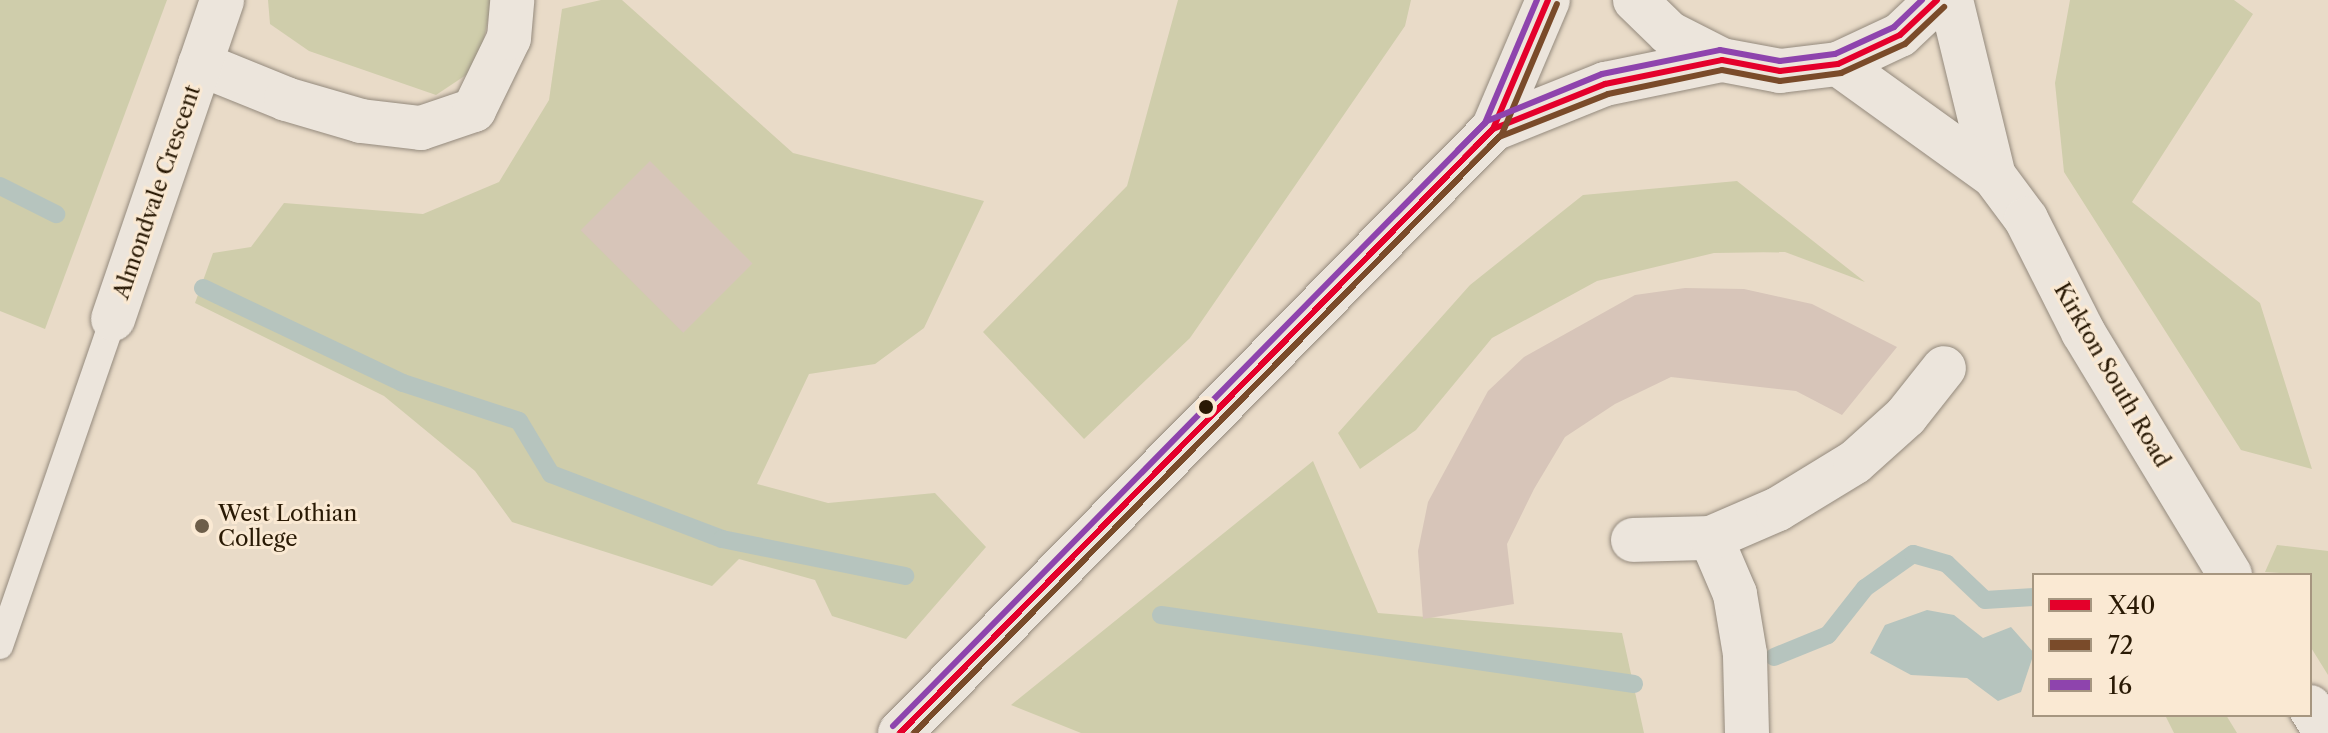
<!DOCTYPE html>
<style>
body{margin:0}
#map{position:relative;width:2328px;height:733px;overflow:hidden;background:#e9dbc8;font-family:"Libre Caslon Text",serif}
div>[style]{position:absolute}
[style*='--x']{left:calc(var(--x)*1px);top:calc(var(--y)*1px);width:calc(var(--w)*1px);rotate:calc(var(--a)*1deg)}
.green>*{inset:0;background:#cfcdab}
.water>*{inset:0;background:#b6c4be}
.stream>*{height:18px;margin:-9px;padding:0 9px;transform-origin:9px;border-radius:9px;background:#b6c4be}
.building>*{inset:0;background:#d7c5b9;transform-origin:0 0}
.roads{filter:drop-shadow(0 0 2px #948a7d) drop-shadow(0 0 2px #948a7d)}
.lane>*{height:26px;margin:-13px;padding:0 13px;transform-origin:13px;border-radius:13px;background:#ece5dc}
.street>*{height:44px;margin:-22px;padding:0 22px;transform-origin:22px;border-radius:22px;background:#ece5dc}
.secondary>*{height:44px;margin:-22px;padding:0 22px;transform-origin:22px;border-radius:22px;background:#ece5dc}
.bus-1>*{height:6px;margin:-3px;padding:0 3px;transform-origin:3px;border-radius:3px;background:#e4002b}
.bus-2>*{height:6px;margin:-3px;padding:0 3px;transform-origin:3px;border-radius:3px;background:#7a4b2a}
.bus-3>*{height:6px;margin:-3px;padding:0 3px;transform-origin:3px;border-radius:3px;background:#8e44ad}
.dots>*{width:22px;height:22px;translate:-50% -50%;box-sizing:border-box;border:4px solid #fae9d3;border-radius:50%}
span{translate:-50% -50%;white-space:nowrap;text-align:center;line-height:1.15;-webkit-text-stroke:6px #fae9d3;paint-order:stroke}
.street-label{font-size:22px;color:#291904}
.poi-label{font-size:22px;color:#291904}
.left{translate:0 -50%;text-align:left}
.legend{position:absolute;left:2032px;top:573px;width:280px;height:144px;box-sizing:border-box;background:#fae9d3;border:2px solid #a69680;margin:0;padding:10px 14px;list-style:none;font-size:24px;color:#291904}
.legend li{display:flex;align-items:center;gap:16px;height:40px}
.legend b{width:40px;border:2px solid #a69680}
</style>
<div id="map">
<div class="green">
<div style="clip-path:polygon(0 0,167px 0,45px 329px,0 311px)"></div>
<div style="clip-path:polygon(268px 0,492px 0,478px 67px,436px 95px,309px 51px,270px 24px)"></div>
<div style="clip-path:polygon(601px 0,622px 0,793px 153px,984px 201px,924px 328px,875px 364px,809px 374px,757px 484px,828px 503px,935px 493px,986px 547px,906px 639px,832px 616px,815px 580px,739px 559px,712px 586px,512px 522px,475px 471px,384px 396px,195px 303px,213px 253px,251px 247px,284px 203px,423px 214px,499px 182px,549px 100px,562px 9px)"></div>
<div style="clip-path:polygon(1178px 0,1411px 0,1405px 26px,1190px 338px,1084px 439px,983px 332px,1127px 186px)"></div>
<div style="clip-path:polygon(2070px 0,2234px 0,2253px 14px,2132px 202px,2260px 303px,2312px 469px,2241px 450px,2064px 172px,2055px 83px)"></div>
<div style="clip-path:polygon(1737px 181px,1865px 282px,1785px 252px,1714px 253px,1597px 281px,1492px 338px,1416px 430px,1360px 469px,1338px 433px,1470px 285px,1583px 195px)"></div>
<div style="clip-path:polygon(1313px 461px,1378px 613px,1622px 633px,1644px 733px,1081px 733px,1011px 705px)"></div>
<div style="clip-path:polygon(2277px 545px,2328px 551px,2328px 675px,2310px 646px,2310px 575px,2265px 572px)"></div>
<div style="clip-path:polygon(2165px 715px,2226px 715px,2237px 733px,2174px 733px)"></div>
</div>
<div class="water">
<div style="clip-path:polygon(1927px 610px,1954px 615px,1983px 638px,2011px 627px,2034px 653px,2021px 692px,1998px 701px,1967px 678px,1911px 675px,1870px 653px,1885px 625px)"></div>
</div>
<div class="stream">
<div style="--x:0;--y:186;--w:63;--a:26.6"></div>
<div style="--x:203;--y:288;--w:221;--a:25.4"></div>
<div style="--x:403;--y:383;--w:122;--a:18.1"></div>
<div style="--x:519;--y:421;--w:62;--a:58.9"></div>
<div style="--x:551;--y:474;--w:183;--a:20.8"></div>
<div style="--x:722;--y:539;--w:187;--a:11.4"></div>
<div style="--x:1161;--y:615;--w:478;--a:8.3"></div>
<div style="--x:1774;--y:657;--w:58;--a:-22.2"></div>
<div style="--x:1828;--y:635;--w:60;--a:-51.8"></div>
<div style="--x:1865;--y:588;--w:59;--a:-35.3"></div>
<div style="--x:1913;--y:554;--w:35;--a:16"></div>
<div style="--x:1947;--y:564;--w:52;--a:43.5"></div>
<div style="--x:1985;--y:600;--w:49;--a:-3.5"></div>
</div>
<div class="building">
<div style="left:650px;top:161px;width:145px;height:98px;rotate:45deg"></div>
<div style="clip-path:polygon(1685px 288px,1744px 289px,1812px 304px,1897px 347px,1842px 415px,1796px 391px,1671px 377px,1615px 404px,1565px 437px,1534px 489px,1507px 544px,1514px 604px,1423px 619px,1418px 551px,1428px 502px,1488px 391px,1524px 357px,1635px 295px)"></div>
</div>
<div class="roads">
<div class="lane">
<div style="--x:0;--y:646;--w:346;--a:-70.9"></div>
</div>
<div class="street">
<div style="--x:200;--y:64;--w:93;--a:22.1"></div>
<div style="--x:286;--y:99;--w:78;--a:16.3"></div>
<div style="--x:361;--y:121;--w:60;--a:6.7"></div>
<div style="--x:421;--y:128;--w:56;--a:-18.8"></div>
<div style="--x:474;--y:110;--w:80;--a:-64.1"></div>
<div style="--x:509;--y:38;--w:38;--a:-85"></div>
<div style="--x:113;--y:319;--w:337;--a:-71.1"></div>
<div style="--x:1633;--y:540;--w:78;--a:-1.5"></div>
<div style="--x:1747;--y:733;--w:79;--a:-91.5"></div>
<div style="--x:1745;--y:654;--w:61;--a:-99.5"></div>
<div style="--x:1735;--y:594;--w:61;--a:-113.2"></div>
<div style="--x:1711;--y:538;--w:73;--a:-23.4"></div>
<div style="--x:1778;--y:509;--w:90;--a:-31.4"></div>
<div style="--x:1855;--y:462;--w:69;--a:-42"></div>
<div style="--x:1906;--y:416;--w:61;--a:-51.6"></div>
</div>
<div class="secondary">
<div style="--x:1635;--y:0;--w:47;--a:44.1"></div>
<div style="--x:1669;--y:33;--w:59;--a:27"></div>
<div style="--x:1722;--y:60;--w:59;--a:10.7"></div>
<div style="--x:1780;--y:71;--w:58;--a:-6.9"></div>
<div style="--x:1838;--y:64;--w:68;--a:-25.1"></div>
<div style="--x:1900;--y:35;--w:51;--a:-43.4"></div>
<div style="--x:1951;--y:0;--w:181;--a:76.3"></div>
<div style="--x:1838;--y:64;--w:192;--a:35.7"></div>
<div style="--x:1994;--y:176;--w:54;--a:53.3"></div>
<div style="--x:2026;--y:219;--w:127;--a:63.2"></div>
<div style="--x:2083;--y:332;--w:284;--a:58.8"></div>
<div style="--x:1493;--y:129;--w:121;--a:-21.9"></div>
<div style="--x:1605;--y:84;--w:119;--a:-11.6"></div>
<div style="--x:2310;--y:707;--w:31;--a:58"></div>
<div style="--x:900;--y:733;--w:846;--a:-45.53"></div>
<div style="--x:1493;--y:129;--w:140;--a:-66.9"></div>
</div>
</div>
<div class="bus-1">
<div style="--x:1465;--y:157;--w:40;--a:-45"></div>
<div style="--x:1493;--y:129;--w:140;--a:-66.9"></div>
<div style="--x:900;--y:733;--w:846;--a:-45.53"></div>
<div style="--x:1493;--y:129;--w:121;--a:-21.9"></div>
<div style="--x:1605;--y:84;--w:119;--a:-11.6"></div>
<div style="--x:1722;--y:60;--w:59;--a:10.7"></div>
<div style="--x:1780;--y:71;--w:58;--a:-6.9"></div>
<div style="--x:1838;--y:64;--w:68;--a:-25.1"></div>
<div style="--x:1900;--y:35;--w:51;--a:-43.4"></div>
</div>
<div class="bus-2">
<div style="--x:1472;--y:164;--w:42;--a:-45"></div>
<div style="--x:1502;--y:134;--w:141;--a:-67.1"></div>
<div style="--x:914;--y:733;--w:835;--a:-45.53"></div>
<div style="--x:1499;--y:137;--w:117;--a:-21.5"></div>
<div style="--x:1608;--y:94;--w:116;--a:-11.9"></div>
<div style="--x:1722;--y:70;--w:59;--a:10.7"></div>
<div style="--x:1780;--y:81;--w:62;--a:-7.5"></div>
<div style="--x:1841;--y:73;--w:70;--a:-24.4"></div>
<div style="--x:1905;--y:44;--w:54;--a:-43.5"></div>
</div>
<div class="bus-3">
<div style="--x:1458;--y:150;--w:38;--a:-45"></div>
<div style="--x:1485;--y:123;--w:134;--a:-67.1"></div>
<div style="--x:893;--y:726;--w:848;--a:-45.53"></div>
<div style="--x:1487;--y:121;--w:124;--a:-22.2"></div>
<div style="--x:1602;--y:74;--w:120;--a:-11.5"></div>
<div style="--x:1720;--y:50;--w:61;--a:10.4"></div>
<div style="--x:1780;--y:61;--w:55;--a:-7.3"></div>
<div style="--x:1835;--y:54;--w:65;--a:-24.6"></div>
<div style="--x:1894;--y:27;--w:39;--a:-44"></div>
</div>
<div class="dots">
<div style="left:1206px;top:407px;background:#291904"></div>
<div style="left:202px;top:526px;background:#6c5d49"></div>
</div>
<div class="street-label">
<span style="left:157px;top:192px;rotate:-71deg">Almondvale Crescent</span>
<span style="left:2112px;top:375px;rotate:60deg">Kirkton South Road</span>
</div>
<div class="poi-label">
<span class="left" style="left:218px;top:526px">West Lothian<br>College</span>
</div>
<ul class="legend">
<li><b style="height:10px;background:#e4002b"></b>X40</li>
<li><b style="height:10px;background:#7a4b2a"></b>72</li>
<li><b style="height:10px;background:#8e44ad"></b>16</li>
</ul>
</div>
